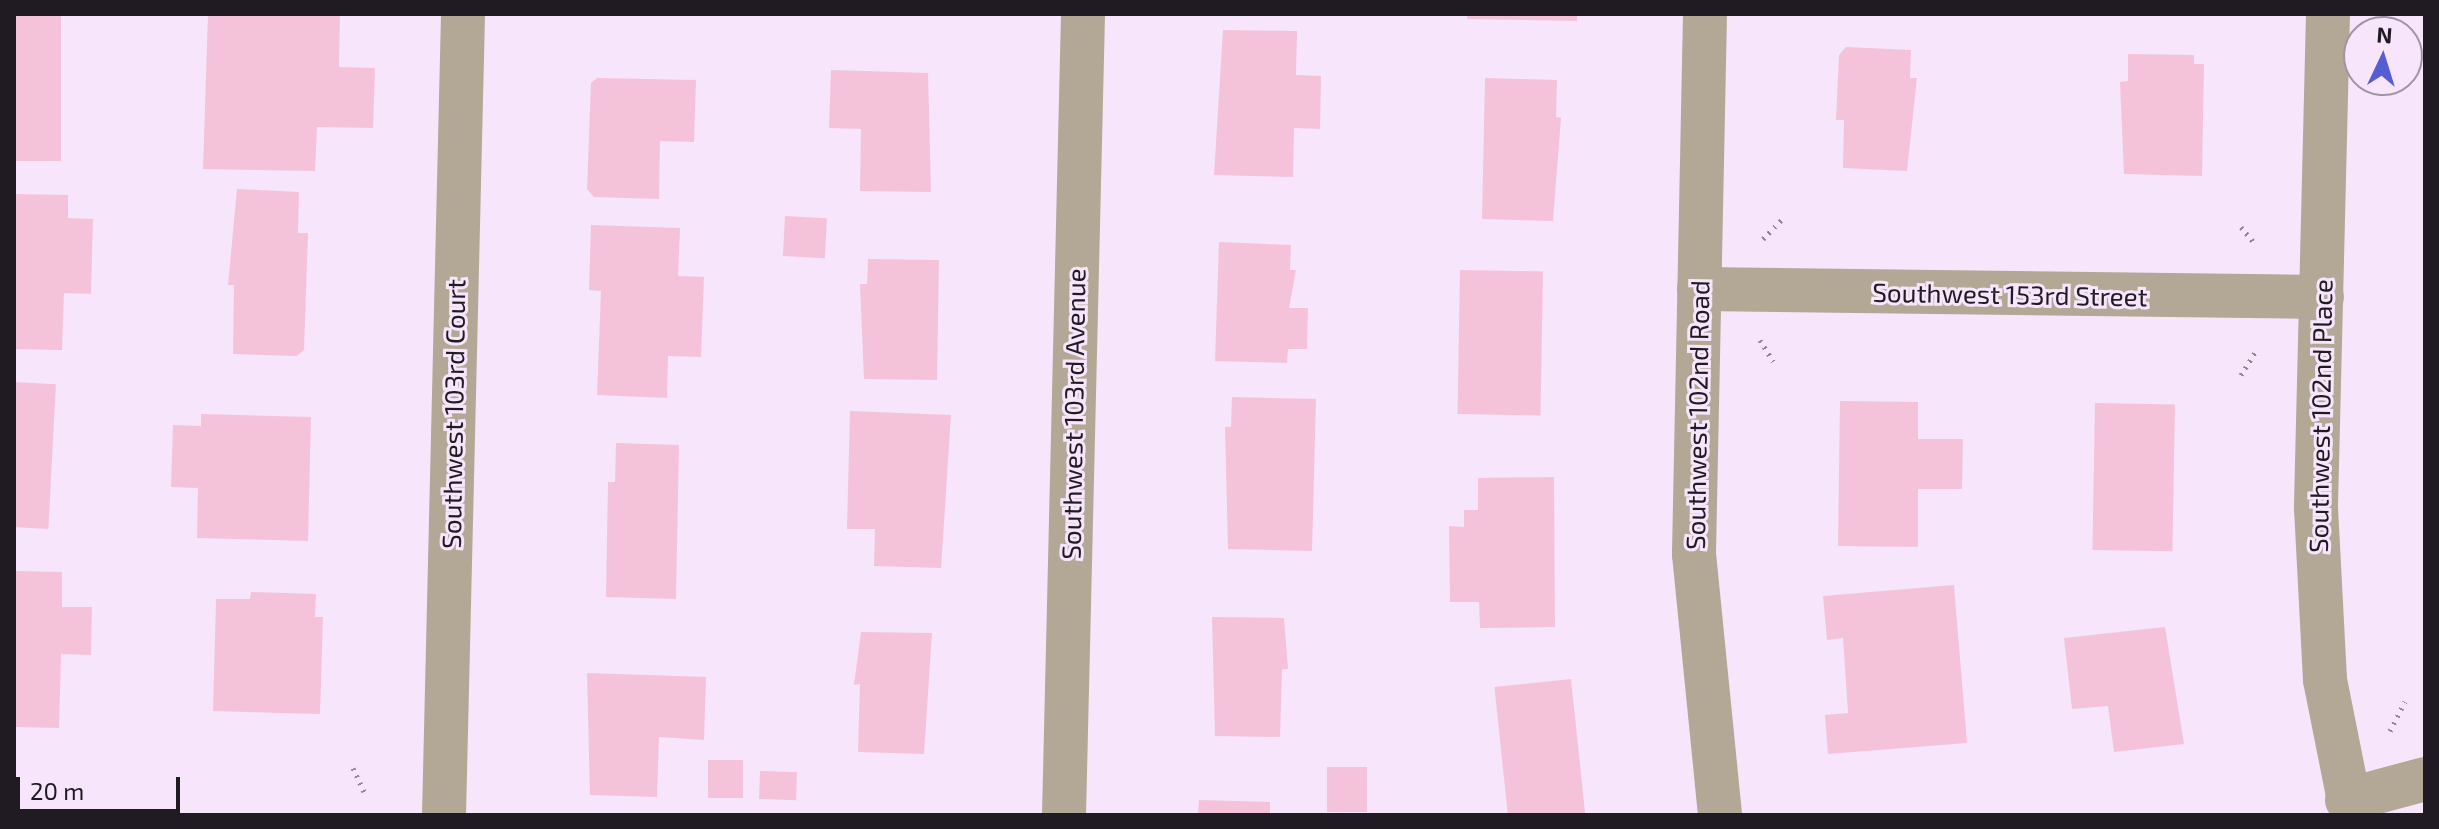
<!DOCTYPE html>
<style>
body{margin:0}
#map{position:relative;width:2439px;height:829px;overflow:hidden;background:#f6e5fb;font-family:"Exo 2",sans-serif}
div>[style]{position:absolute}
[style*='--x']{left:calc(var(--x)*1px);top:calc(var(--y)*1px);width:calc(var(--w)*1px);rotate:calc(var(--a)*1deg)}
.building>*{inset:0;background:#f5c3d9;transform-origin:0 0}
.path>*{height:5px;margin-top:-2.5px;transform-origin:0;background:repeating-linear-gradient(90deg,#928695 0 2px,transparent 0 8px)}
.street>*{height:44px;margin:-22px;padding:0 22px;transform-origin:22px;border-radius:22px;background:#b3a796}
span{translate:-50% -50%;white-space:nowrap;text-align:center;line-height:1.15;-webkit-text-stroke:6px #f6e5fb;paint-order:stroke}
.street-label{font-size:26px;color:#201a22}
.frame{position:absolute;inset:0;border:16px solid #201a22;pointer-events:none}
.north{position:absolute;left:2343px;top:16px;width:80px;height:80px;box-sizing:border-box;background:#f6e5fb;border:2px solid #a094a4;border-radius:50%;rotate:4deg;font-size:22px;font-weight:700;line-height:32px;text-align:center;color:#201a22}
.north::after{content:'';display:block;margin:auto;width:28px;height:36px;background:#565dd4;clip-path:polygon(50% 0,100% 100%,50% 72%,0 100%)}
.scale{position:absolute;left:16px;top:777px;width:164px;height:36px;box-sizing:border-box;border:4px solid #201a22;border-top:0;padding-left:10px;font-size:24px;line-height:28px;white-space:nowrap;color:#201a22;-webkit-text-stroke:6px #f6e5fb;paint-order:stroke}
</style>
<div id="map">
<div class="building">
<div style="left:14px;top:14px;width:47px;height:147px"></div>
<div style="clip-path:polygon(208px 14px,340px 14px,339px 67px,375px 68px,373px 128px,317px 127px,315px 171px,203px 169px)"></div>
<div style="clip-path:polygon(1467px 14px,1577px 14px,1577px 21px,1467px 19px)"></div>
<div style="clip-path:polygon(1223px 30px,1297px 31px,1296px 75px,1321px 76px,1320px 129px,1294px 128px,1293px 177px,1214px 175px)"></div>
<div style="clip-path:polygon(1846px 47px,1911px 50px,1910px 78px,1917px 78px,1907px 171px,1843px 168px,1844px 120px,1836px 120px,1839px 55px)"></div>
<div style="clip-path:polygon(2128px 54px,2194px 55px,2194px 64px,2204px 64px,2202px 176px,2124px 174px,2120px 82px,2128px 81px)"></div>
<div style="clip-path:polygon(831px 70px,928px 73px,931px 192px,860px 191px,861px 129px,829px 128px)"></div>
<div style="clip-path:polygon(597px 78px,696px 80px,694px 142px,660px 141px,659px 199px,594px 197px,587px 189px,591px 83px)"></div>
<div style="clip-path:polygon(1485px 78px,1557px 80px,1556px 117px,1561px 118px,1553px 221px,1482px 219px)"></div>
<div style="clip-path:polygon(237px 189px,299px 192px,298px 233px,308px 233px,304px 350px,297px 356px,233px 354px,234px 285px,228px 285px)"></div>
<div style="clip-path:polygon(14px 194px,68px 195px,68px 218px,93px 219px,91px 294px,64px 293px,62px 350px,14px 349px)"></div>
<div style="left:785px;top:216px;width:42px;height:40px;rotate:3deg"></div>
<div style="clip-path:polygon(591px 225px,680px 228px,678px 276px,704px 277px,701px 357px,668px 356px,667px 398px,597px 395px,601px 291px,589px 290px)"></div>
<div style="clip-path:polygon(1219px 242px,1291px 245px,1290px 270px,1296px 270px,1289px 308px,1308px 308px,1307px 349px,1288px 349px,1287px 363px,1215px 361px)"></div>
<div style="clip-path:polygon(868px 259px,939px 260px,937px 380px,864px 379px,860px 284px,867px 284px)"></div>
<div style="left:1460px;top:270px;width:83px;height:144px;rotate:1deg"></div>
<div style="left:14px;top:382px;width:42px;height:145px;rotate:3deg"></div>
<div style="clip-path:polygon(1232px 397px,1316px 399px,1312px 551px,1228px 549px,1225px 427px,1231px 427px)"></div>
<div style="clip-path:polygon(1840px 401px,1918px 402px,1918px 439px,1963px 439px,1962px 489px,1918px 489px,1918px 547px,1838px 546px)"></div>
<div style="left:2095px;top:403px;width:80px;height:147px;rotate:1deg"></div>
<div style="clip-path:polygon(850px 411px,951px 415px,941px 568px,874px 566px,875px 529px,847px 529px)"></div>
<div style="clip-path:polygon(201px 414px,311px 417px,308px 541px,197px 538px,198px 488px,171px 487px,173px 425px,201px 426px)"></div>
<div style="clip-path:polygon(616px 443px,679px 445px,676px 599px,606px 597px,608px 482px,615px 482px)"></div>
<div style="clip-path:polygon(1554px 477px,1555px 627px,1480px 628px,1479px 602px,1450px 602px,1449px 526px,1464px 527px,1464px 510px,1478px 510px,1478px 478px)"></div>
<div style="clip-path:polygon(14px 571px,62px 572px,62px 607px,92px 607px,91px 655px,61px 654px,59px 728px,14px 727px)"></div>
<div style="clip-path:polygon(1954px 585px,1967px 743px,1828px 754px,1825px 715px,1848px 713px,1843px 638px,1827px 640px,1823px 596px)"></div>
<div style="clip-path:polygon(251px 592px,316px 594px,315px 617px,323px 617px,320px 714px,213px 711px,216px 599px,250px 599px)"></div>
<div style="clip-path:polygon(1212px 617px,1284px 618px,1288px 669px,1282px 669px,1280px 737px,1215px 736px)"></div>
<div style="clip-path:polygon(2165px 627px,2184px 744px,2114px 752px,2108px 706px,2072px 709px,2064px 638px)"></div>
<div style="clip-path:polygon(861px 632px,932px 633px,924px 754px,858px 752px,860px 684px,854px 685px)"></div>
<div style="clip-path:polygon(587px 673px,706px 677px,704px 740px,659px 737px,657px 797px,590px 795px)"></div>
<div style="left:1571px;top:679px;width:137px;height:77px;rotate:84deg"></div>
<div style="left:708px;top:760px;width:35px;height:38px"></div>
<div style="left:1327px;top:767px;width:40px;height:45px"></div>
<div style="left:760px;top:771px;width:37px;height:28px;rotate:2deg"></div>
<div style="clip-path:polygon(1199px 800px,1270px 802px,1270px 815px,1198px 815px)"></div>
</div>
<div class="path">
<div style="--x:2241;--y:227;--w:23;--a:50"></div>
<div style="--x:1763;--y:239;--w:28;--a:-46"></div>
<div style="--x:1760;--y:340;--w:25;--a:58"></div>
<div style="--x:2241;--y:375;--w:28;--a:-58"></div>
<div style="--x:2390;--y:731;--w:33;--a:-63"></div>
<div style="--x:353;--y:768;--w:31;--a:65"></div>
</div>
<div class="street">
<div style="--x:1705;--y:14;--w:540;--a:91.17"></div>
<div style="--x:1694;--y:554;--w:262;--a:84.3"></div>
<div style="--x:2328;--y:14;--w:494;--a:91.4"></div>
<div style="--x:2316;--y:508;--w:172;--a:87"></div>
<div style="--x:2325;--y:680;--w:138;--a:78.7"></div>
<div style="--x:1699;--y:289;--w:623;--a:0.74"></div>
<div style="--x:2347;--y:800;--w:81;--a:-15.1"></div>
<div style="--x:444;--y:815;--w:801;--a:-88.64"></div>
<div style="--x:1064;--y:815;--w:801;--a:-88.64"></div>
</div>
<div class="street-label">
<span style="left:2010px;top:294px;rotate:1deg">Southwest 153rd Street</span>
<span style="left:453px;top:414px;rotate:-89deg">Southwest 103rd Court</span>
<span style="left:1073px;top:414px;rotate:-89deg">Southwest 103rd Avenue</span>
<span style="left:1697px;top:415px;rotate:-89deg">Southwest 102nd Road</span>
<span style="left:2320px;top:416px;rotate:-89deg">Southwest 102nd Place</span>
</div>
<div class="frame"></div>
<div class="north">N</div>
<div class="scale">20 m</div>
</div>
